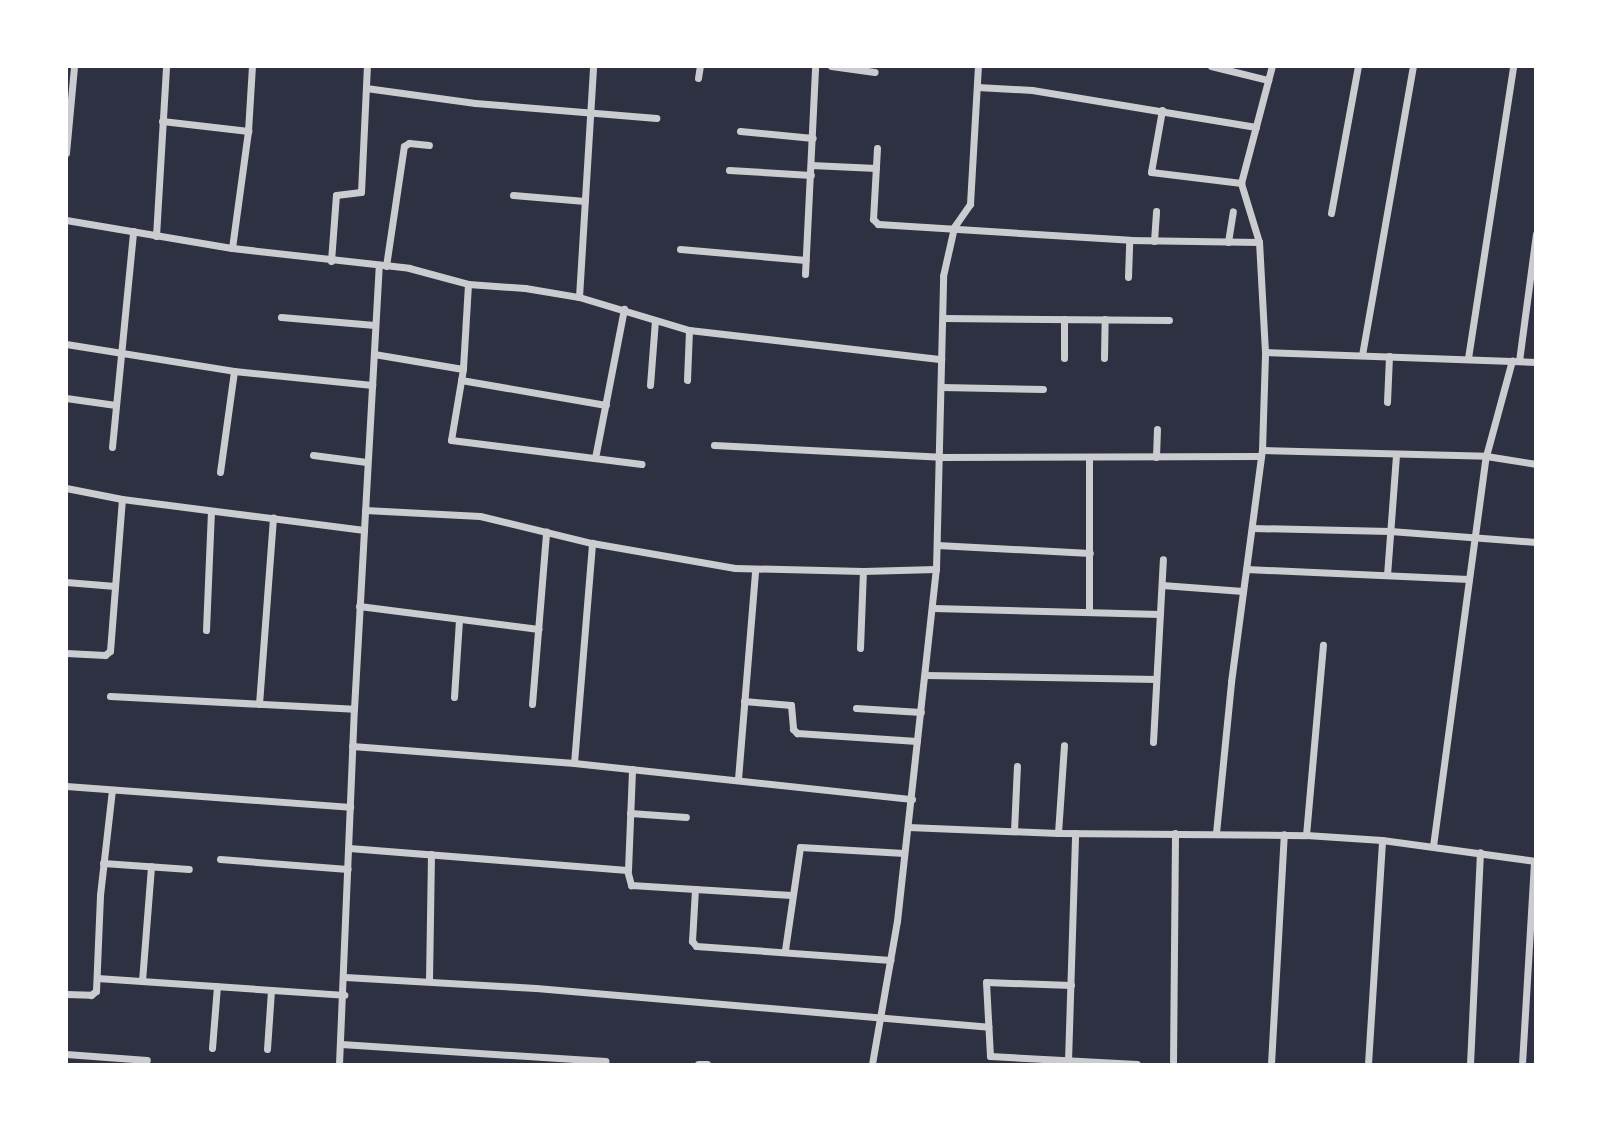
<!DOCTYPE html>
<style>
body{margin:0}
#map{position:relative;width:1602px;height:1131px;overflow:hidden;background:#2d3142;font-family:Jost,sans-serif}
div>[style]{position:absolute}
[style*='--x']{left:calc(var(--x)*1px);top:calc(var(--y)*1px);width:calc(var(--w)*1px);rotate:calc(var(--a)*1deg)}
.minor>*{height:7px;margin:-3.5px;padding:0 3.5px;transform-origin:3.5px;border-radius:3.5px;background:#caccd0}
span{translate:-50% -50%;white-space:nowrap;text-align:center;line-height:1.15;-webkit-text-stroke:7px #fff;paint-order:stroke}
.frame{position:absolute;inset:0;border:68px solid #fff;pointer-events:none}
</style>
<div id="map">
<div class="minor">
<div style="--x:831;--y:66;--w:44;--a:7.8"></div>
<div style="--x:1211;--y:66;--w:59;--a:13.8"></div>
<div style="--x:698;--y:78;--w:12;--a:-81"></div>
<div style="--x:977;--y:87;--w:55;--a:3.1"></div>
<div style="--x:1032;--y:90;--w:227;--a:9.4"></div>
<div style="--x:366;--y:88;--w:110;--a:7.8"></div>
<div style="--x:475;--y:103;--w:182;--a:4.7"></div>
<div style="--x:1162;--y:110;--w:63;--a:100.1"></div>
<div style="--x:1151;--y:172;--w:91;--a:7"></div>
<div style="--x:162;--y:121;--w:87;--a:6.6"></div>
<div style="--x:740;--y:131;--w:73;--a:5.5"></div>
<div style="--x:877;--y:148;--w:71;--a:93.2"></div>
<div style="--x:873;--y:219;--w:7;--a:45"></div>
<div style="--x:878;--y:224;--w:252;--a:3.6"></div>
<div style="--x:1129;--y:240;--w:130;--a:0.9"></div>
<div style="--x:66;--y:153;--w:87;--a:-84.7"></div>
<div style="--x:811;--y:165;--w:65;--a:2.6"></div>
<div style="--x:729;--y:170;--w:82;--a:3.5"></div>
<div style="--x:513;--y:195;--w:72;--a:4.8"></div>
<div style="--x:1331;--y:213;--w:149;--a:-79.6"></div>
<div style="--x:66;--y:220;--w:168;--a:9.6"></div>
<div style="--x:232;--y:248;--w:178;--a:6.4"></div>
<div style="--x:409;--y:268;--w:61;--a:15.2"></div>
<div style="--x:468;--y:284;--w:57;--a:4"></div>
<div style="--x:525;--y:288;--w:55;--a:9.5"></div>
<div style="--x:579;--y:297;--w:115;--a:16.7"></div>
<div style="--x:689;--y:330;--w:254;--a:6.6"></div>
<div style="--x:156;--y:236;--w:170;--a:-86.6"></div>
<div style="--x:1154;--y:241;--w:30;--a:-86"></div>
<div style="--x:1228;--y:242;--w:31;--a:-81"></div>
<div style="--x:232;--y:248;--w:118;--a:-82.2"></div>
<div style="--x:248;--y:131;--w:65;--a:-86.5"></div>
<div style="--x:680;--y:249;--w:126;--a:5"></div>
<div style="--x:331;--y:261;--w:66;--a:-85.7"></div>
<div style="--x:336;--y:195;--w:25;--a:-7"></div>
<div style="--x:361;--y:192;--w:126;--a:-87.3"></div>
<div style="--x:386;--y:266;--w:121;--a:-81.5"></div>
<div style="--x:404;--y:146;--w:6;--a:-31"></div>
<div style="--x:409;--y:143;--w:20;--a:6"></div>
<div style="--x:805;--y:274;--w:208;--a:-87.2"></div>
<div style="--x:1128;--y:277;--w:37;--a:-88"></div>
<div style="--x:468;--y:284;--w:85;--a:93.4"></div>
<div style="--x:463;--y:369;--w:72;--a:99.6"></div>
<div style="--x:451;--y:440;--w:192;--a:7.2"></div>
<div style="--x:579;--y:297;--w:231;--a:-86.5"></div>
<div style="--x:281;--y:317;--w:94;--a:4.9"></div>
<div style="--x:943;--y:318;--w:226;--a:0.5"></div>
<div style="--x:1064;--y:319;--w:39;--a:90"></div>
<div style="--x:66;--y:344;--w:170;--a:9.1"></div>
<div style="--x:234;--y:371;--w:139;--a:5.8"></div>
<div style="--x:1265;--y:352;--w:271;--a:2.1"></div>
<div style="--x:374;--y:354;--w:90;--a:9.6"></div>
<div style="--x:1362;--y:355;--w:293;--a:-80"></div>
<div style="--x:1104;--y:358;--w:39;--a:-89"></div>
<div style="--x:1468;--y:358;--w:295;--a:-81.2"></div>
<div style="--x:1519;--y:361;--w:128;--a:-82.4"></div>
<div style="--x:461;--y:380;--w:147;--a:9.8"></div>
<div style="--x:687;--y:380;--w:50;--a:-87.7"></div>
<div style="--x:650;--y:385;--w:65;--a:-85.6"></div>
<div style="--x:941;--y:387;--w:102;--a:1.1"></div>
<div style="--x:66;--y:398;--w:50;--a:8"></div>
<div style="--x:1387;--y:402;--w:46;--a:-87.5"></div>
<div style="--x:714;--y:445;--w:226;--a:3"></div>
<div style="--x:940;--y:457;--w:321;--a:-0.2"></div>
<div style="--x:112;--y:447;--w:217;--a:-84.4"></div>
<div style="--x:1262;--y:450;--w:224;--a:1.5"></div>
<div style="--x:1486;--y:456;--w:51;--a:9.1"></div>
<div style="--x:313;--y:455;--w:54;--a:7.4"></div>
<div style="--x:1156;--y:457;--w:28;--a:-88"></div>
<div style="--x:595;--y:458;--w:152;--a:-79"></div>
<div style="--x:1089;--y:459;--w:153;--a:90"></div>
<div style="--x:220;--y:472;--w:102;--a:-82.1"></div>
<div style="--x:66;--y:488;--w:57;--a:11.1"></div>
<div style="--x:122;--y:499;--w:244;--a:7.3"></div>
<div style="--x:365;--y:510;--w:115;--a:3"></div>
<div style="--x:480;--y:516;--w:115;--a:13.6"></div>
<div style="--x:592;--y:543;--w:145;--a:9.9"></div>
<div style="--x:735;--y:568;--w:128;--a:1.3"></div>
<div style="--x:863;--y:571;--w:73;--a:-1.6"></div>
<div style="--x:1252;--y:528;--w:138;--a:1.2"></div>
<div style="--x:1390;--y:531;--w:146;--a:4.3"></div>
<div style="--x:937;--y:545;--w:153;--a:3"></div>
<div style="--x:1246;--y:569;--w:223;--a:2.6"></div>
<div style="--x:1387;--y:575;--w:120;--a:-85.7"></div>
<div style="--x:66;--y:582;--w:49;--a:4.7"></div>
<div style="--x:1162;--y:585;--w:81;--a:4.2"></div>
<div style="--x:359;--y:606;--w:181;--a:7.3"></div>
<div style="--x:933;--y:608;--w:227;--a:1.5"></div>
<div style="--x:206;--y:630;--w:119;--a:-87.6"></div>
<div style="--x:860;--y:648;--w:77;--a:-87.8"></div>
<div style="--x:66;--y:653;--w:39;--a:3"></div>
<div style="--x:105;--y:655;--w:6;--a:-39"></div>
<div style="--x:110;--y:651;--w:152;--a:-85.5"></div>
<div style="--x:925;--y:675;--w:231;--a:1"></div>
<div style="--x:110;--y:696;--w:244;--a:3"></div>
<div style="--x:454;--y:697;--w:78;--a:-86.3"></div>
<div style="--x:744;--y:701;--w:47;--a:4.9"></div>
<div style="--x:791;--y:705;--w:24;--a:85"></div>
<div style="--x:793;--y:729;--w:6;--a:45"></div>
<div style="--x:797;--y:733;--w:120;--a:3.8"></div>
<div style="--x:259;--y:704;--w:187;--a:-85.7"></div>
<div style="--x:532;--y:704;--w:173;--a:-85.3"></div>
<div style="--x:856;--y:708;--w:65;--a:3.5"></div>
<div style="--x:1153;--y:742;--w:183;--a:-86.9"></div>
<div style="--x:352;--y:746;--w:223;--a:4.4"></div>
<div style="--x:574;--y:763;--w:340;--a:6.1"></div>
<div style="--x:574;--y:763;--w:221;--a:-85.3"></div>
<div style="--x:738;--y:779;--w:210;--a:-85.3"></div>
<div style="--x:66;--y:786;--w:285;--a:4.2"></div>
<div style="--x:630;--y:813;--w:56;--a:4.1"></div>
<div style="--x:908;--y:827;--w:150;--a:2.3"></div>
<div style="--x:1058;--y:833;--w:248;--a:0.5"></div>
<div style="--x:1306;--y:835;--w:76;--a:3.8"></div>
<div style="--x:1382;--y:840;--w:155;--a:7.8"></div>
<div style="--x:1014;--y:831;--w:65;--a:-87.4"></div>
<div style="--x:1058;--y:833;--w:88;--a:-86.1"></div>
<div style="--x:1216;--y:833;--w:152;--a:-84.3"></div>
<div style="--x:1231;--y:682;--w:234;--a:-82.4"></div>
<div style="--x:1262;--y:450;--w:98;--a:-88.2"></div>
<div style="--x:1265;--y:352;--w:110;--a:-93.1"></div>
<div style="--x:1259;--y:242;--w:62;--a:-107"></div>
<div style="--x:1241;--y:183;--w:121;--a:-75.2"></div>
<div style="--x:1306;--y:835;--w:191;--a:-84.9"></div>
<div style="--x:1433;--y:846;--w:394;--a:-82.3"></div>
<div style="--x:1486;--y:456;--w:99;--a:-74.8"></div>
<div style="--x:349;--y:848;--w:279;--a:4.5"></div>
<div style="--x:627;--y:870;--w:16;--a:75"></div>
<div style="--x:631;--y:885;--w:161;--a:3.6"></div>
<div style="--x:220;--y:859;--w:128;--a:4.5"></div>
<div style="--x:103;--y:863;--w:86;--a:4"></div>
<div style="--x:628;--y:870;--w:101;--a:-87.7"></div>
<div style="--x:695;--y:889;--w:52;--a:93.3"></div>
<div style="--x:692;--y:941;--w:6;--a:51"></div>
<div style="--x:696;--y:946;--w:195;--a:4.1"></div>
<div style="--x:785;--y:950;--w:104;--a:-81.7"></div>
<div style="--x:800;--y:847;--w:104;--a:3.3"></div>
<div style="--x:345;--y:977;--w:191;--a:3.3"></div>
<div style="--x:536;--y:988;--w:454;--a:4.9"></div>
<div style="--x:97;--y:978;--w:248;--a:3.9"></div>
<div style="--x:142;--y:981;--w:115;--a:-85.5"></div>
<div style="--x:429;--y:981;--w:127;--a:-89.1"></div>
<div style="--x:1071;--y:985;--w:85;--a:-178"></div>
<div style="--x:986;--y:982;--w:74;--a:86.9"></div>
<div style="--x:990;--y:1056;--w:147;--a:3.1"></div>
<div style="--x:66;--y:994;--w:25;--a:2"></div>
<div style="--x:91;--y:995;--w:6;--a:-39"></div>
<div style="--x:96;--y:991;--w:96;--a:-87.6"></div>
<div style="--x:100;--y:895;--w:106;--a:-83.5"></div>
<div style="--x:341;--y:1044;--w:265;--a:3.7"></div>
<div style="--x:212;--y:1048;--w:62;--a:-85.4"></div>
<div style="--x:267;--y:1049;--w:59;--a:-86.1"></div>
<div style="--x:66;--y:1054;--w:81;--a:4.2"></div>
<div style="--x:1068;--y:1061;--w:228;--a:-88.2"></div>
<div style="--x:339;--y:1064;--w:355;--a:-87.6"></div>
<div style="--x:354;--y:709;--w:445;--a:-86.8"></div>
<div style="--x:698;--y:1064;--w:9;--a:0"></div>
<div style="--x:872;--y:1064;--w:145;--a:-80.1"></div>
<div style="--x:897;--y:921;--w:354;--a:-83.7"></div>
<div style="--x:936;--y:569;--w:293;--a:-88.6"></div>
<div style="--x:943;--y:276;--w:50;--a:-77.3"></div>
<div style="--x:954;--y:227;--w:28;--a:-55"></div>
<div style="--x:970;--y:204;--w:138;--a:-86.7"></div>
<div style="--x:1173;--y:1064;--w:231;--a:-89.5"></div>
<div style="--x:1271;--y:1064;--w:230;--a:-86.8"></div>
<div style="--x:1368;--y:1064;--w:224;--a:-86.4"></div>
<div style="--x:1470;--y:1064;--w:212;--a:-87.3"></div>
<div style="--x:1522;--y:1064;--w:203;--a:-86.6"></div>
</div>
<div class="frame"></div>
</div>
